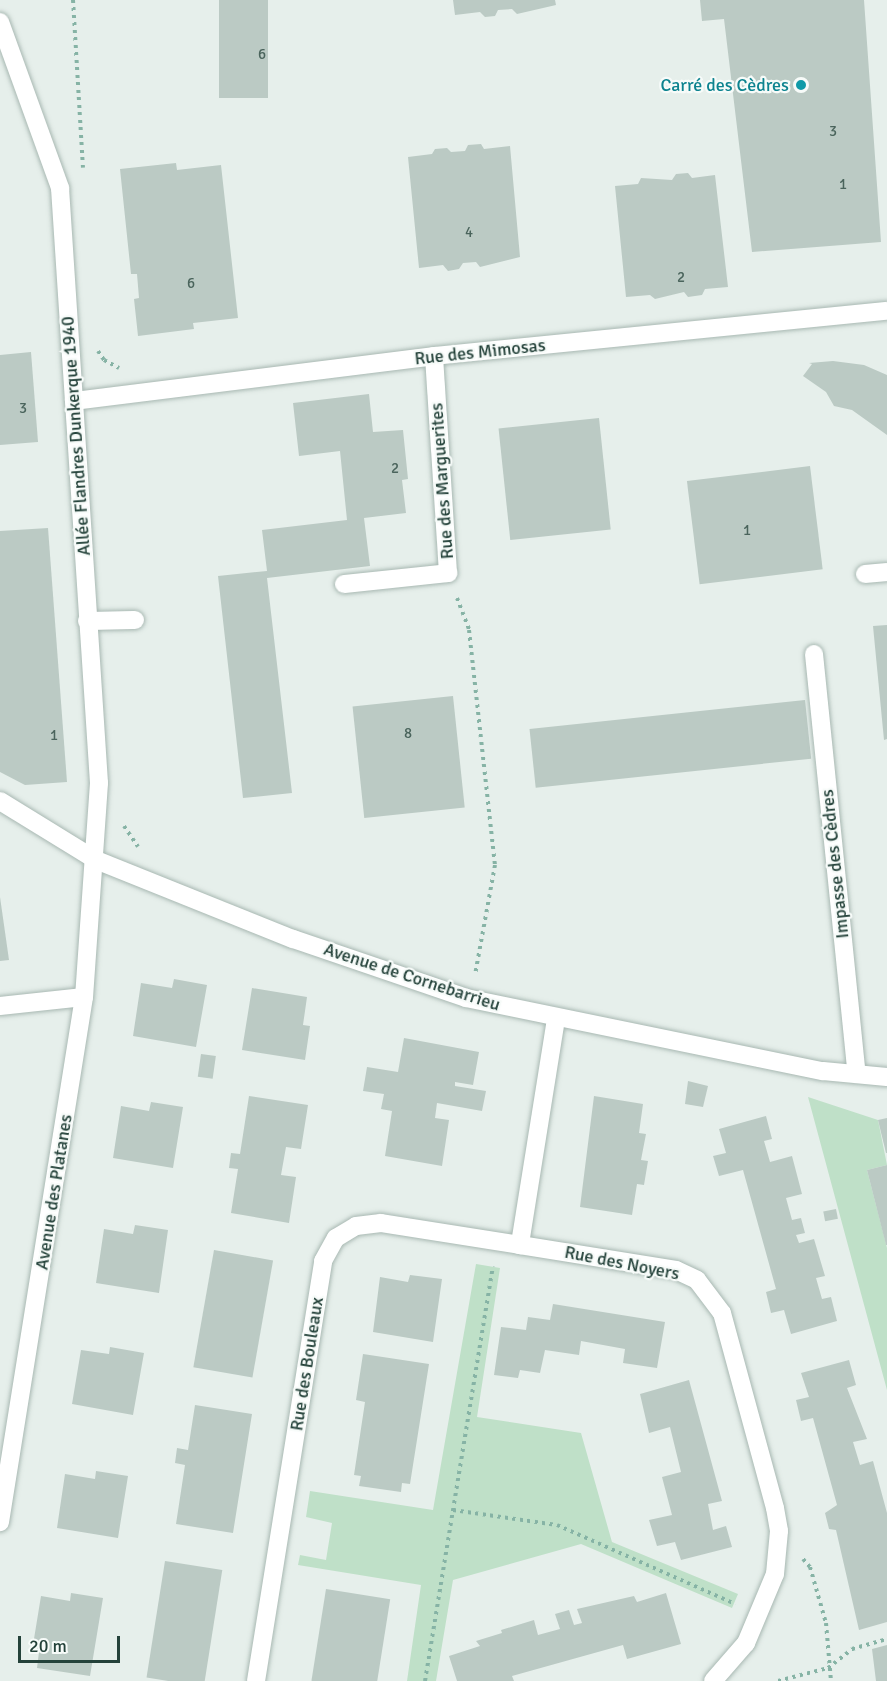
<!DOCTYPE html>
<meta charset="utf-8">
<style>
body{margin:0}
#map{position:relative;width:887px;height:1681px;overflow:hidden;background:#e6efeb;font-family:Signika,sans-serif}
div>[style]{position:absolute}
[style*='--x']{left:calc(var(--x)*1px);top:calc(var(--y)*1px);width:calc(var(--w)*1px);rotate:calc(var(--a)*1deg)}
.green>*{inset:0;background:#bfe0c8}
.building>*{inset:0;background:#bbcac4;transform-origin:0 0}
.path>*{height:4px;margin-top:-2px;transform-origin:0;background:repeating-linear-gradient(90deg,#86b3a5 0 3px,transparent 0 7.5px)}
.roads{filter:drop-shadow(0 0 2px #a8b8b2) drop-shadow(0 0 2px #a8b8b2)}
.minor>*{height:18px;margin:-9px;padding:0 9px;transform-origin:9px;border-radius:9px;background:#fff}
.dots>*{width:16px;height:16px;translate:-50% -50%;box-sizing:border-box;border:3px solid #f7fbf9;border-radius:50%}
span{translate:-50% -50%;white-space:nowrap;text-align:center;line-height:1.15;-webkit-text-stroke:4.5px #f7fbf9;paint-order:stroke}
.number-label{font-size:15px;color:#4a645c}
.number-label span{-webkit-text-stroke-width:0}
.culture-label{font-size:18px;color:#0d838f}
.right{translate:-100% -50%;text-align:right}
.street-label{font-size:18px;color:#24423a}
.scale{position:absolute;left:18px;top:1636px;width:102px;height:27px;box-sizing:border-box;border:3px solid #24423a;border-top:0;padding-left:8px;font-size:18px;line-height:21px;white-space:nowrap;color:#24423a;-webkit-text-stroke:4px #f7fbf9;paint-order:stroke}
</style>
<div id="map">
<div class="green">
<div style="clip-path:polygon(808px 1097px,878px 1120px,887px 1165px,867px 1170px,887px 1248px,887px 1390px)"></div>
<div style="clip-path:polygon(476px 1264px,500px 1268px,477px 1417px,581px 1433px,612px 1542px,738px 1594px,732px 1608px,581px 1544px,453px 1580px,436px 1681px,407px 1681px,421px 1585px,298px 1565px,300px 1555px,326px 1560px,332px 1523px,306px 1517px,310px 1491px,433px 1510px)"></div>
</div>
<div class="building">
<div style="left:219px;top:0;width:49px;height:98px"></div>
<div style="clip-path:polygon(453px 0,555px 0,556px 5px,517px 14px,512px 9px,498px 10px,495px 16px,485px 17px,480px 12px,455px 15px)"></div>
<div style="clip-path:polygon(700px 0,864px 0,881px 242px,752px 252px,724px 19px,702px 21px)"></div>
<div style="clip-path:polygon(481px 144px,484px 149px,510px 146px,520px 257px,480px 267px,476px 262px,463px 263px,459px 269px,448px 271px,443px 265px,419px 268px,408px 157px,432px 154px,435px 149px,447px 148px,451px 152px,465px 151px,468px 145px)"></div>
<div style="clip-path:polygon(176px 163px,177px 170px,221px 165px,238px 318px,193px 323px,194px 329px,138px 336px,134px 299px,139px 298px,137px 274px,131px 274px,120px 169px)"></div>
<div style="clip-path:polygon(688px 173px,692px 178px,715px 175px,728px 287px,705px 289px,702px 295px,688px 297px,684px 292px,655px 299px,650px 295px,626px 297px,615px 186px,638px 184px,641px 178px,672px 180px,676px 174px)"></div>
<div style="clip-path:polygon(31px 352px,38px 442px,0 445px,0 355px)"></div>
<div style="clip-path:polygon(833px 361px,864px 365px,887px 375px,887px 435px,852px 410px,834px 406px,826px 392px,803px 376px,812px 364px,809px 363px)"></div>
<div style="clip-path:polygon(369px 394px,373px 432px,403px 430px,408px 479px,402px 480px,406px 513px,364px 518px,370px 566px,267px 578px,292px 793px,243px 798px,218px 576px,267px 571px,262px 530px,347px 520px,340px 451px,299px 456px,293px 403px)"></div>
<div style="left:599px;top:418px;width:112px;height:101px;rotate:84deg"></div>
<div style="left:810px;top:466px;width:104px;height:124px;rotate:83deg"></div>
<div style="clip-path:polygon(48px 528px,67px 782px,25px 785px,0 772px,0 531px)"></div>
<div style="clip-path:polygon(887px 625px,887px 739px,884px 740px,873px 626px)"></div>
<div style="left:453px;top:696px;width:112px;height:101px;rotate:84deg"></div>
<div style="left:805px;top:700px;width:59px;height:277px;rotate:84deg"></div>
<div style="clip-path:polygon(0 897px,9px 960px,0 961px)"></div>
<div style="clip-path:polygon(174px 979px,207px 985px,196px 1047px,133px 1036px,141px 983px,172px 988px)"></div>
<div style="clip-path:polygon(252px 988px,307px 997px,303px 1025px,310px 1026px,305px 1060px,242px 1050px)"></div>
<div style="clip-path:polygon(404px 1038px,479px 1052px,473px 1085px,455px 1082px,455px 1086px,486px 1091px,482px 1111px,437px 1103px,435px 1118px,449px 1120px,442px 1166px,385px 1156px,392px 1111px,381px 1109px,384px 1094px,363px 1091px,367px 1067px,398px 1072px)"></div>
<div style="left:201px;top:1054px;width:15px;height:23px;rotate:8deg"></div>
<div style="clip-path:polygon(688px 1081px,708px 1086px,703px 1107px,685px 1104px)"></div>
<div style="clip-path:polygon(249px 1096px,308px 1105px,301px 1149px,286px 1147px,281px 1175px,296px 1177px,289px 1223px,231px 1213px,238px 1169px,229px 1168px,231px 1153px,240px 1154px)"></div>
<div style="clip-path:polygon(594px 1096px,643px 1104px,639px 1133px,646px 1134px,641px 1160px,648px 1161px,644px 1185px,637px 1184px,632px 1215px,580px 1207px)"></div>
<div style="clip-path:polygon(151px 1102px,183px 1107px,173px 1168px,113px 1158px,121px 1106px,149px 1111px)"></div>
<div style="clip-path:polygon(766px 1116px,772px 1139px,764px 1141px,770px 1162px,792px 1156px,802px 1194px,786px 1198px,792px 1220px,801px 1218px,805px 1233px,796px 1235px,799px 1243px,814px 1239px,825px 1276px,816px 1278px,822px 1299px,831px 1297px,837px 1321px,791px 1334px,784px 1310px,771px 1313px,766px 1292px,776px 1289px,743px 1170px,719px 1176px,713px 1156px,726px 1153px,719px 1129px)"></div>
<div style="clip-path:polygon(887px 1118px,887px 1153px,886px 1153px,878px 1120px)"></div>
<div style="clip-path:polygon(887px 1165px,887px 1245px,886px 1245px,867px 1170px)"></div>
<div style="left:836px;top:1209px;width:10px;height:13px;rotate:79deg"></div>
<div style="clip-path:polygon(135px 1225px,168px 1230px,159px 1293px,96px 1283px,104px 1229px,133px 1234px)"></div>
<div style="left:214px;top:1250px;width:60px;height:119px;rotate:10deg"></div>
<div style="clip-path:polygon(410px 1275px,442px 1279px,433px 1342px,373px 1332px,380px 1277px,408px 1282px)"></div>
<div style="clip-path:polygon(553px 1304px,665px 1322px,657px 1368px,623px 1363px,625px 1349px,581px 1341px,579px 1355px,545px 1350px,540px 1373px,520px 1370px,518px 1378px,494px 1375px,501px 1327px,526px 1330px,528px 1317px,550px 1320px)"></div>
<div style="clip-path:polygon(110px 1347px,144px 1353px,133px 1415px,72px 1404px,81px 1350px,109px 1354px)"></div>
<div style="clip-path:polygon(363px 1354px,429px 1364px,410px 1484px,402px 1483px,401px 1492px,359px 1486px,361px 1476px,354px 1475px,365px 1402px,356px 1400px)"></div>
<div style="clip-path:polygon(849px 1360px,856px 1385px,847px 1388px,867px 1439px,853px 1442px,860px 1465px,873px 1461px,887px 1513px,887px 1622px,859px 1630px,836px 1530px,829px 1529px,825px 1513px,837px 1505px,813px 1418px,801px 1421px,796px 1400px,809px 1397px,801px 1373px)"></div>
<div style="clip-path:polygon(689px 1380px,722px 1501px,708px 1504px,713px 1530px,726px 1526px,732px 1547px,681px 1560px,675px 1542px,657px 1546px,649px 1520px,672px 1515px,662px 1477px,681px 1472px,670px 1427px,649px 1433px,640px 1394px)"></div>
<div style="clip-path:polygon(195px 1405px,252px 1414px,233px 1533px,176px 1524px,185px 1465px,175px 1463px,177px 1448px,188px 1450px)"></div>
<div style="clip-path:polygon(96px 1471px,128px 1476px,118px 1538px,57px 1528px,65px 1474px,95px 1479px)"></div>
<div style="left:165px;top:1561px;width:58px;height:118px;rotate:9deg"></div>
<div style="left:326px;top:1589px;width:65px;height:93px;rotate:9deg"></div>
<div style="clip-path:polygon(71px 1593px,103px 1598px,90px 1676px,37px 1668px,39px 1652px,32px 1651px,41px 1596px,70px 1601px)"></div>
<div style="clip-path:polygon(666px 1593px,681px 1644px,627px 1659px,623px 1645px,512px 1676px,514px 1681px,457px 1681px,449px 1656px,480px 1646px,476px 1641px,502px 1633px,501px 1630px,534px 1620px,538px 1635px,560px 1629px,555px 1614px,569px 1610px,574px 1625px,582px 1623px,577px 1609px,634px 1596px,637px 1602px)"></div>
<div style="clip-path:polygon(887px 1645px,887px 1681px,876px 1681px,872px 1649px)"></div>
</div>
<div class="path">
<div style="--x:73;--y:0;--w:168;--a:86.6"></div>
<div style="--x:98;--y:351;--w:11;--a:56"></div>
<div style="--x:104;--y:360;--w:17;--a:28"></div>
<div style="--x:457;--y:598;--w:34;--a:69"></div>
<div style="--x:469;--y:630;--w:236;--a:83.7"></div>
<div style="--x:495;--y:865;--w:112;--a:100.3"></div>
<div style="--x:124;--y:826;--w:25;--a:56"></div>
<div style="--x:453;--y:1510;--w:105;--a:8.2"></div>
<div style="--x:557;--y:1525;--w:195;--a:23.9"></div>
<div style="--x:803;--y:1559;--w:11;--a:49"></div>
<div style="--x:810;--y:1567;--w:58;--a:74.1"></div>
<div style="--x:826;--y:1623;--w:58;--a:85.1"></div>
<div style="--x:425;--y:1681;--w:420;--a:-80.7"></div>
<div style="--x:778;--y:1681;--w:52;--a:-14.6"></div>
<div style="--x:828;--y:1668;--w:31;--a:-38"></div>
<div style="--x:852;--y:1649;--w:36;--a:-16"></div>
</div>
<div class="roads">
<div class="minor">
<div style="--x:0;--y:22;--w:177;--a:70.1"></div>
<div style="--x:60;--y:188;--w:596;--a:86.25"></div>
<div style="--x:99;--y:783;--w:215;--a:94"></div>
<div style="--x:84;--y:997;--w:532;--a:99.09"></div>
<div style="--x:74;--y:401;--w:363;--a:-7.1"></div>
<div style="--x:434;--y:356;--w:455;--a:-5.7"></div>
<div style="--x:865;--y:574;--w:22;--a:-5"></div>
<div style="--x:344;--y:584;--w:105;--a:-6"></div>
<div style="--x:448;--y:573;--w:217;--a:-93.7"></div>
<div style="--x:87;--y:621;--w:48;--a:-1.2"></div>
<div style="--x:814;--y:654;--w:422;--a:84.2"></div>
<div style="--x:0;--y:801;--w:113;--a:31.6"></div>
<div style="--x:96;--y:860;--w:212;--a:21.9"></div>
<div style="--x:293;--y:939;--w:183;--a:18.8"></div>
<div style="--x:466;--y:998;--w:364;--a:11.6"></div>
<div style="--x:823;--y:1071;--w:64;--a:5.4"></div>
<div style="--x:0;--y:1006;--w:84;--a:-6.1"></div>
<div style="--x:556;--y:1019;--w:229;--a:99.1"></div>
<div style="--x:520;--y:1245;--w:158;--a:9.1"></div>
<div style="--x:676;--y:1270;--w:23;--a:25"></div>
<div style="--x:697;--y:1280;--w:41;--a:52.9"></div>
<div style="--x:722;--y:1313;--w:202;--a:74.8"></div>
<div style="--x:775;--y:1508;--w:23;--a:80"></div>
<div style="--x:779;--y:1531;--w:43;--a:95.3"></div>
<div style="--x:775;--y:1574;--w:75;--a:112.8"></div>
<div style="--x:746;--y:1643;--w:50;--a:131"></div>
<div style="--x:256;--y:1681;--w:425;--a:-80.9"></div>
<div style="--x:323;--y:1261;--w:26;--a:-61"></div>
<div style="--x:336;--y:1238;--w:23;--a:-31"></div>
<div style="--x:356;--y:1226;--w:25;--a:-7"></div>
<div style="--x:381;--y:1223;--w:141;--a:9"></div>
</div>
</div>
<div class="dots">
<div style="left:801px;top:85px;background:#0f9aa8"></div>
</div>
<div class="number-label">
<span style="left:262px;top:55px">6</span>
<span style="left:833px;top:132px">3</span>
<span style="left:843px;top:185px">1</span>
<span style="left:469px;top:233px">4</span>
<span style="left:681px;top:278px">2</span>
<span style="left:191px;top:284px">6</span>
<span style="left:23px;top:409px">3</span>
<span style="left:395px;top:469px">2</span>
<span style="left:747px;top:531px">1</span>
<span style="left:408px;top:734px">8</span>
<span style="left:54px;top:736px">1</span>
</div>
<div class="culture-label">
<span class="right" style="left:789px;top:85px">Carré des Cèdres</span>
</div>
<div class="street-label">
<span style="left:480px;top:352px;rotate:-6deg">Rue des Mimosas</span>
<span style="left:76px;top:436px;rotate:-94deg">Allée Flandres Dunkerque 1940</span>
<span style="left:442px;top:481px;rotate:-94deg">Rue des Marguerites</span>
<span style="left:835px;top:864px;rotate:-96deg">Impasse des Cèdres</span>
<span style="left:412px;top:977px;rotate:18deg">Avenue de Cornebarrieu</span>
<span style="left:54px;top:1192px;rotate:-81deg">Avenue des Platanes</span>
<span style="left:622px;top:1263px;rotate:11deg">Rue des Noyers</span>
<span style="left:307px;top:1364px;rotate:-81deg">Rue des Bouleaux</span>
</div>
<div class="scale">20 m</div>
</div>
